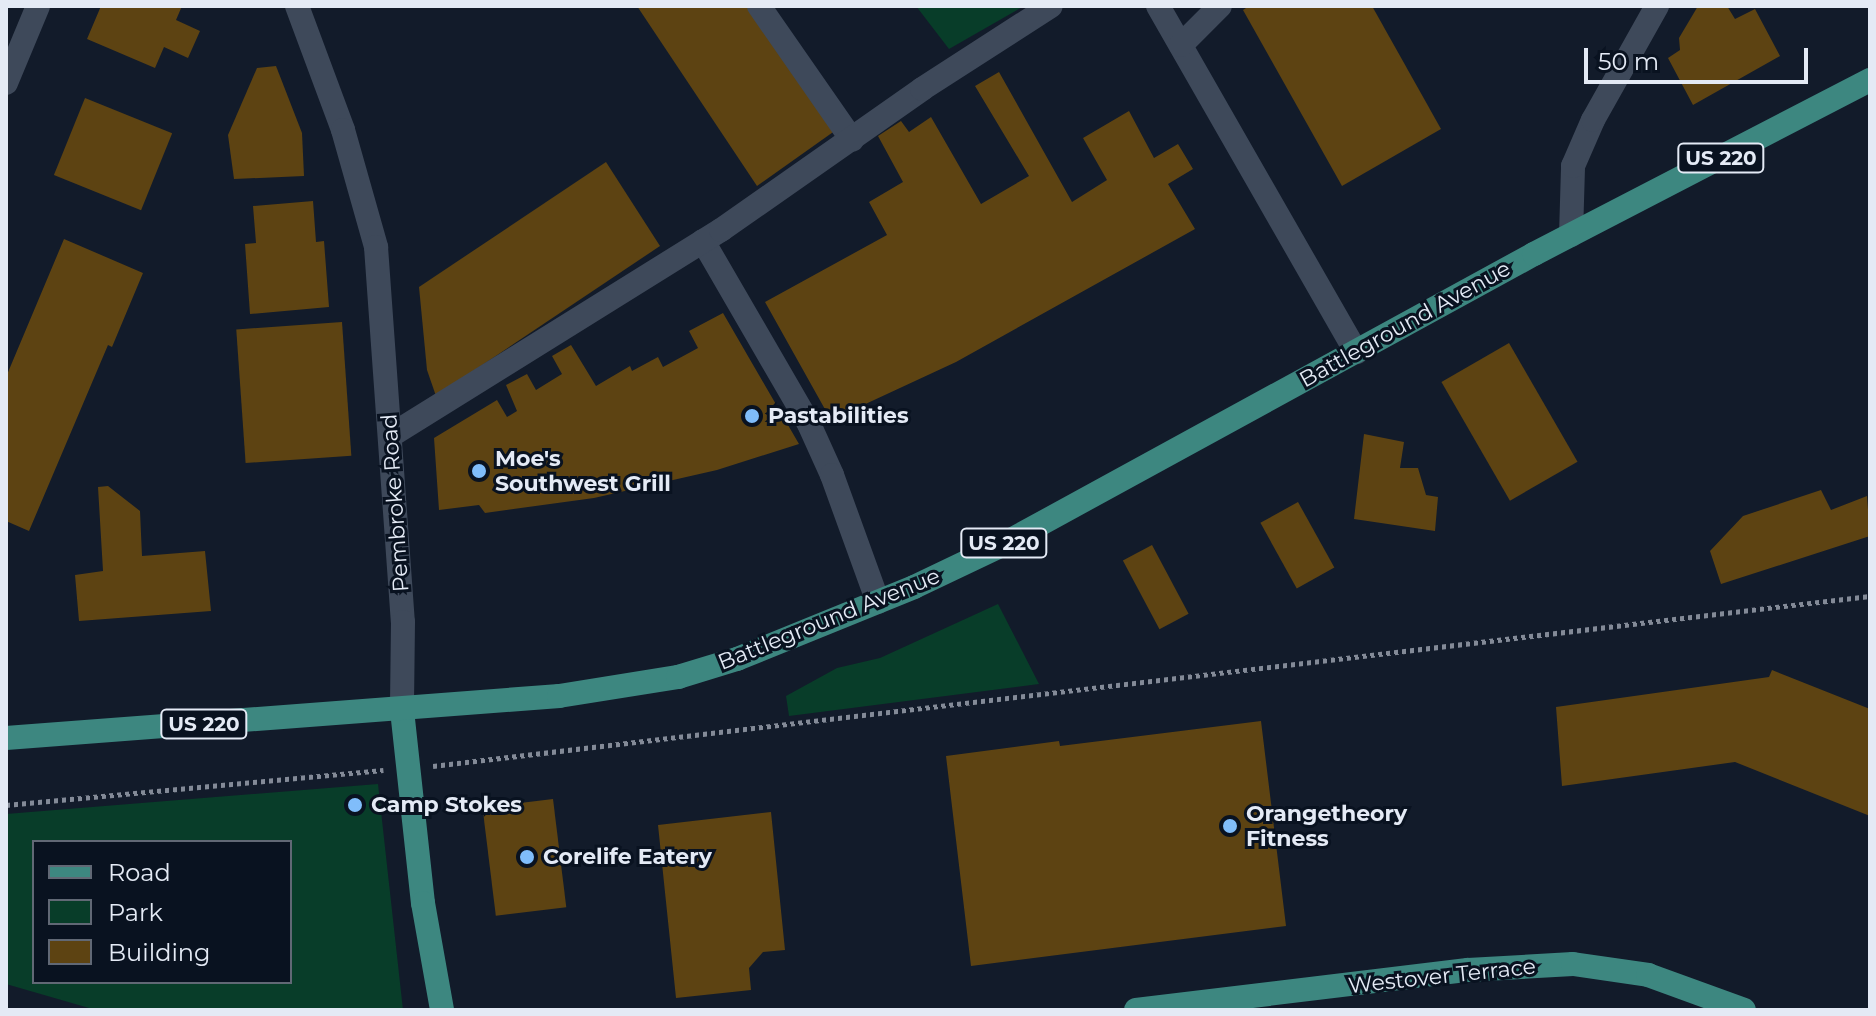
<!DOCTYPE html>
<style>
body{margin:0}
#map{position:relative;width:1876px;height:1016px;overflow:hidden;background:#121b2a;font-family:Montserrat,sans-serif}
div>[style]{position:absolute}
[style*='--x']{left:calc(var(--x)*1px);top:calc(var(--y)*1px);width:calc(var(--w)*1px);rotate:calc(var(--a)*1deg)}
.green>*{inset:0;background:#083d29}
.building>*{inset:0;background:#5d4312;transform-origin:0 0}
.path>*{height:5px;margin-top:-2.5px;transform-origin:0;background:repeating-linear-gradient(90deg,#838a97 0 4px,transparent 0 8px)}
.minor>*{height:24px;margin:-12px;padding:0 12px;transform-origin:12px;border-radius:12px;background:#3e495a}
.major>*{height:24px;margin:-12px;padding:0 12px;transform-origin:12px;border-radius:12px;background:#3d8780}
.dots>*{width:22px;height:22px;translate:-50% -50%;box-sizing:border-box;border:4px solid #091220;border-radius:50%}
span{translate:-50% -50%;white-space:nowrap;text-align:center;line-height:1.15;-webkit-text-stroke:6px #091220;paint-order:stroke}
.shield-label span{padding:2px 6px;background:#091220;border:2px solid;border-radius:6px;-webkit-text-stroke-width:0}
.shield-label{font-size:20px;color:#e4eaf5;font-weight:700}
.street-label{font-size:22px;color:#e4eaf5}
.poi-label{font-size:22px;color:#e4eaf5;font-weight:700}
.left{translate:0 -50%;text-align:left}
.frame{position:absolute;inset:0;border:8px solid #e4eaf5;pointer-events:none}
.legend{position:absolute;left:32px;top:840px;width:260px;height:144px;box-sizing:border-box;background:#091220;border:2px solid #616875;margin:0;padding:10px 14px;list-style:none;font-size:24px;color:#e4eaf5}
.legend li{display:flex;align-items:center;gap:16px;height:40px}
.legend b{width:40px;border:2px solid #616875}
.scale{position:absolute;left:1584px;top:48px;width:224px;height:36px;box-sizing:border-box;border:4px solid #e4eaf5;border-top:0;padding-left:10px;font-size:24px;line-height:28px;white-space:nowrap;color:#e4eaf5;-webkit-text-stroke:6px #091220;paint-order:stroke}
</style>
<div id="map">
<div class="green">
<div style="clip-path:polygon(916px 6px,1024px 6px,949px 49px)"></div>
<div style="clip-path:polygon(998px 604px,1039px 684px,789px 716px,786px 696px,837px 668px,880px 658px)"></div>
<div style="clip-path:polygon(evenodd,378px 784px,403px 1010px,96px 1010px,6px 984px,6px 814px,378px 784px,34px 842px,290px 842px,290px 982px,34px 982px,34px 842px)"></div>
</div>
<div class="building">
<div style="clip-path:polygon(101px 6px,182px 6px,176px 20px,200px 31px,188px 58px,164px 47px,155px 68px,87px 39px)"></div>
<div style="clip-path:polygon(637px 6px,749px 6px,836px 130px,757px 186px)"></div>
<div style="clip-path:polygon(1249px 6px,1372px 6px,1441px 129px,1342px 186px,1243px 10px)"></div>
<div style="clip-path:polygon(1698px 6px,1727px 6px,1735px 19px,1755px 9px,1780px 56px,1693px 105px,1668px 58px,1680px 50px,1679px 38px)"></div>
<div style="clip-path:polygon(276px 66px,302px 133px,304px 176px,234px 179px,228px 135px,257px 68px)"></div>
<div style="clip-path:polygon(999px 72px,1072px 202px,1107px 180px,1083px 138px,1129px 111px,1154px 158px,1178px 144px,1193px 169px,1168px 184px,1195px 229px,956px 362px,831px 420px,765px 302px,887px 235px,869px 202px,903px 182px,878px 136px,901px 121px,909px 132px,931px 117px,981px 204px,1029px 176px,975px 86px)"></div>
<div style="left:85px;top:98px;width:94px;height:83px;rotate:22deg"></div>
<div style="clip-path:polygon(606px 162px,660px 246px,436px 396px,427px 370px,419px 287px)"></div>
<div style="clip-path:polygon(313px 201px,316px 242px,324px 241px,329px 307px,250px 314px,245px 244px,256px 243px,253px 206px)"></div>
<div style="clip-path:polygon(64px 239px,143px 273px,112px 347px,108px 345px,29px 531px,6px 521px,6px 377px)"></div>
<div style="clip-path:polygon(723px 313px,799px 444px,717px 470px,594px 498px,485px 513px,479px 505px,439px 510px,434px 438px,497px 400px,507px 417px,517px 411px,506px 385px,527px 374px,536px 390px,562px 374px,552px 356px,571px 345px,596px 386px,630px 366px,632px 371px,658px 357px,663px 367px,698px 348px,689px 331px)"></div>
<div style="left:342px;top:322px;width:134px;height:106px;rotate:86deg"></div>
<div style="left:1509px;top:343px;width:137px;height:78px;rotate:60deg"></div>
<div style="clip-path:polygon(1364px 434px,1404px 442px,1400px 468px,1418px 468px,1426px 495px,1438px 497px,1435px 531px,1354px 519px)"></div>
<div style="clip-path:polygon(108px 486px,140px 511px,142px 556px,205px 551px,211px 611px,79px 621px,75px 575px,103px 571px,98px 487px)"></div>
<div style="clip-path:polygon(1821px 490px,1831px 510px,1867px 496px,1870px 536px,1721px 584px,1710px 551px,1743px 516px)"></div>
<div style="left:1298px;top:502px;width:75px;height:43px;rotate:61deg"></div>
<div style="left:1152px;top:545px;width:78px;height:33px;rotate:62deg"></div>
<div style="clip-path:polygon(1772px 670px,1870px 709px,1870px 816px,1735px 762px,1562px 786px,1556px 707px,1769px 677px)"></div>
<div style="clip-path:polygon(1261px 721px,1286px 926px,971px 966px,946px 756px,1059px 741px,1060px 746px)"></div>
<div style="left:553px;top:799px;width:109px;height:71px;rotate:83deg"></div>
<div style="clip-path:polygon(771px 812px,785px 950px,763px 952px,749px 968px,751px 990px,676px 998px,658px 825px)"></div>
</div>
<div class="path">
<div style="--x:433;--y:766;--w:1447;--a:-6.75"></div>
<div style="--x:6;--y:805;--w:379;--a:-5.3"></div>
</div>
<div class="minor">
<div style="--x:297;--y:6;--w:132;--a:69.6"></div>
<div style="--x:343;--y:130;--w:122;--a:74.2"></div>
<div style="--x:376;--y:247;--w:376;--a:85.9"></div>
<div style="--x:403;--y:622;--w:88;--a:90.7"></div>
<div style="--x:759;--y:6;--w:163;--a:55.2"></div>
<div style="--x:1158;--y:6;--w:399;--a:60.2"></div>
<div style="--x:1181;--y:45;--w:55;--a:-45"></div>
<div style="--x:6;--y:83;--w:83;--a:-67.4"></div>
<div style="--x:1571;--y:235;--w:69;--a:-88.3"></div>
<div style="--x:1573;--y:166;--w:50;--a:-66.5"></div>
<div style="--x:1593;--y:120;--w:131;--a:-60.7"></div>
<div style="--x:703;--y:241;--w:211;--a:59.9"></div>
<div style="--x:809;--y:424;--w:56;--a:65.7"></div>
<div style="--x:832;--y:475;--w:135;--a:70.1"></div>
<div style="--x:390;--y:436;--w:390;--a:-31.9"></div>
<div style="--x:721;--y:230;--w:246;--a:-35"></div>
<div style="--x:922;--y:89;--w:153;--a:-32.8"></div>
</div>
<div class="major">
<div style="--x:402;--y:710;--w:194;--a:83.8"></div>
<div style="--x:423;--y:903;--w:109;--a:79.9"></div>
<div style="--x:6;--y:738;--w:555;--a:-4.34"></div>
<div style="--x:559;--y:696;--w:121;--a:-9.1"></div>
<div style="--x:678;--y:677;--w:62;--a:-17"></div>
<div style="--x:737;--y:659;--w:191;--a:-22.1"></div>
<div style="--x:914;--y:587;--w:95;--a:-25.5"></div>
<div style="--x:1000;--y:546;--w:609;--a:-28.67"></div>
<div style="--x:1534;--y:254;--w:378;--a:-27.4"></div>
<div style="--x:1136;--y:1010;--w:334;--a:-6.9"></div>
<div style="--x:1468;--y:970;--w:105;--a:-3.3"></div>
<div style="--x:1573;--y:964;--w:76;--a:8.3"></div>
<div style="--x:1648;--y:975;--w:102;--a:20"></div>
</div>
<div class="dots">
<div style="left:752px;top:416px;background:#80bdfa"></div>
<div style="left:479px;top:471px;background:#80bdfa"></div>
<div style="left:355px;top:805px;background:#80bdfa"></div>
<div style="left:1230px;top:826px;background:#80bdfa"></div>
<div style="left:527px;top:857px;background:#80bdfa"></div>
</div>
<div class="shield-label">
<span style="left:1721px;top:158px">US 220</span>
<span style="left:1004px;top:543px">US 220</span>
<span style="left:204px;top:724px">US 220</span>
</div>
<div class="street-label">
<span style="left:1405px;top:324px;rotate:-29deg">Battleground Avenue</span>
<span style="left:395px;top:503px;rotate:-94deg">Pembroke Road</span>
<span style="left:829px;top:619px;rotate:-22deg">Battleground Avenue</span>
<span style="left:1442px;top:976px;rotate:-6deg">Westover Terrace</span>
</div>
<div class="poi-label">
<span class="left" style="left:768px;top:416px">Pastabilities</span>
<span class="left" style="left:495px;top:471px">Moe's<br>Southwest Grill</span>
<span class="left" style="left:371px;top:805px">Camp Stokes</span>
<span class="left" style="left:1246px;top:826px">Orangetheory<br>Fitness</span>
<span class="left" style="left:543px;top:857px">Corelife Eatery</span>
</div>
<div class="frame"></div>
<ul class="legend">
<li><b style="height:10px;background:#3d8780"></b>Road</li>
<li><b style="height:22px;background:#083d29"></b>Park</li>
<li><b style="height:22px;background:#5d4312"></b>Building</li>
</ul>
<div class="scale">50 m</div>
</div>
